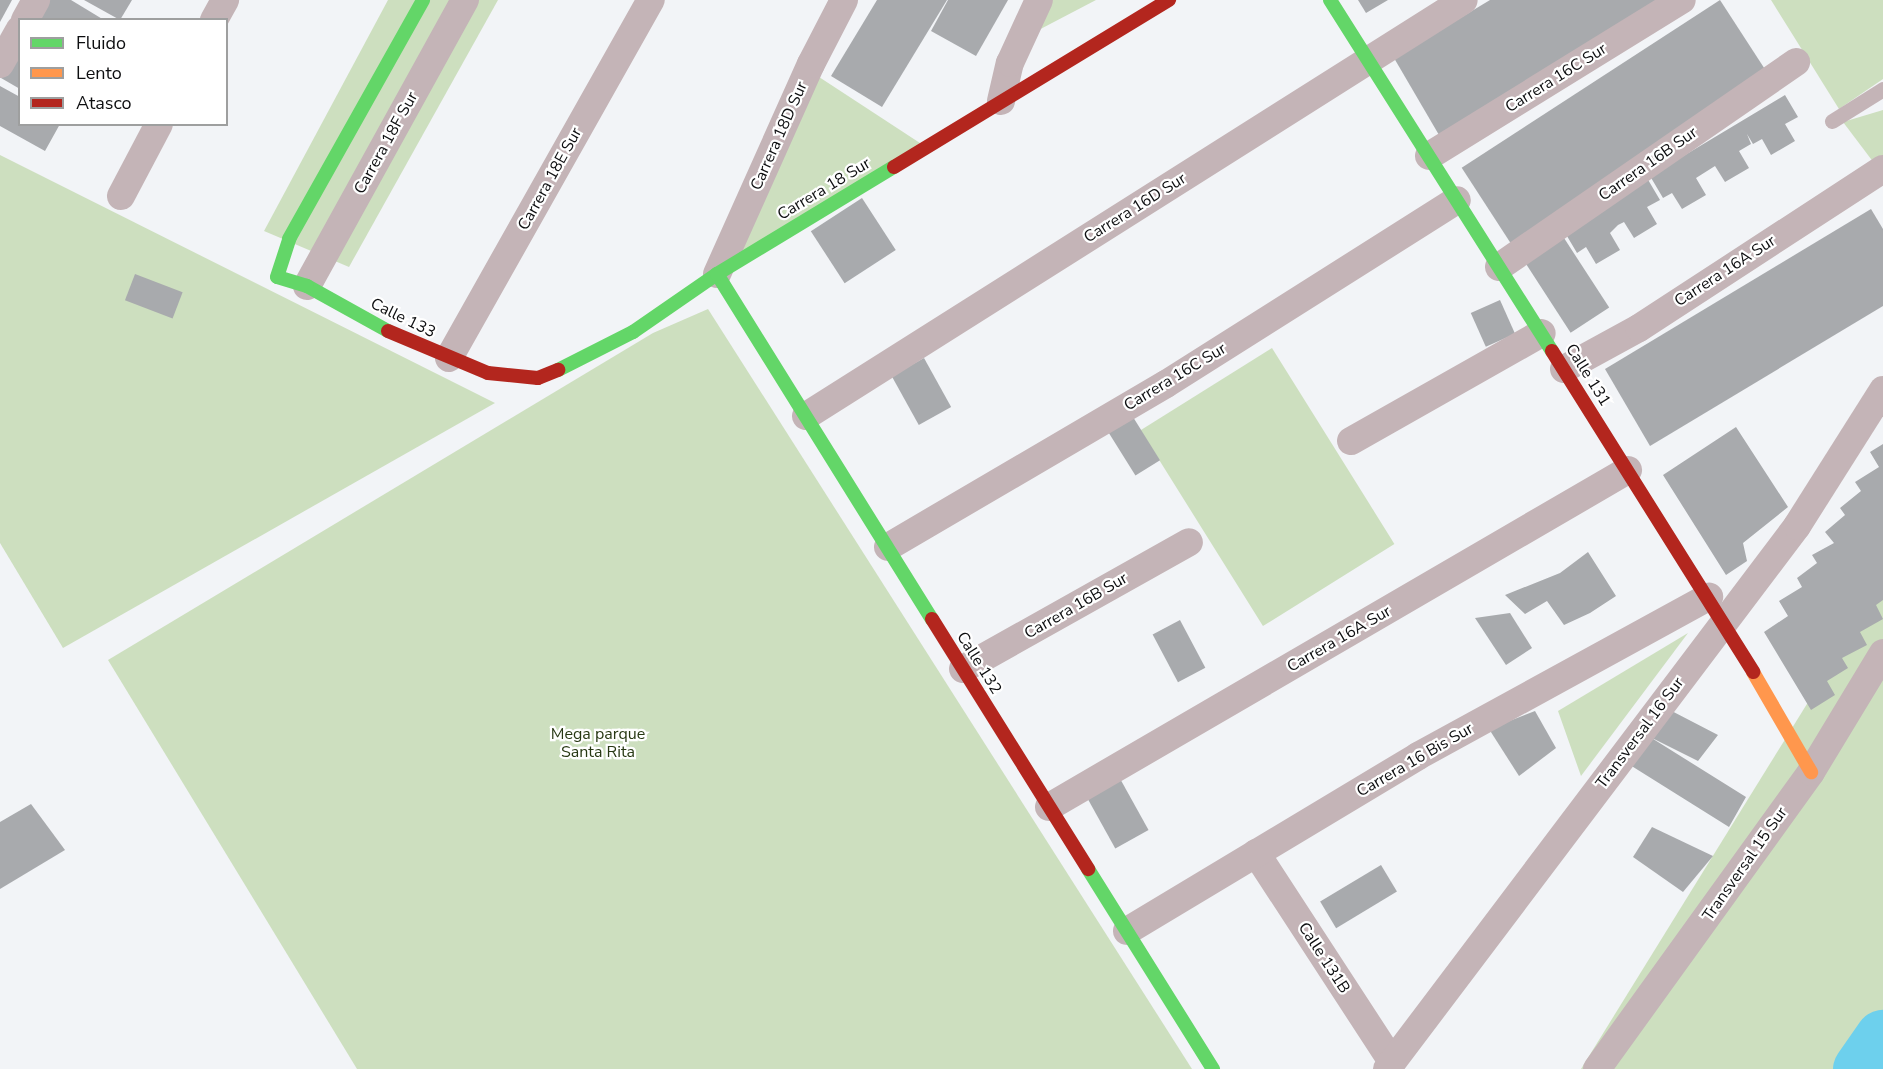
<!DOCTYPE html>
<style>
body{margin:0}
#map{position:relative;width:1883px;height:1069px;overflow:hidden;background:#f2f4f7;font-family:"Nunito Sans",sans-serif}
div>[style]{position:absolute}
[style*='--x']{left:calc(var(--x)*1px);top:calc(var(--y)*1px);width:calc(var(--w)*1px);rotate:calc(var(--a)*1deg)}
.green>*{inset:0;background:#cddfbf;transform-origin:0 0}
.river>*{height:57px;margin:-28.5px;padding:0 28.5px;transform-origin:28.5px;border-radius:28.5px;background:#6dd0ed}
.building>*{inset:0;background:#a8aaad;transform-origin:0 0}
.lane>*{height:15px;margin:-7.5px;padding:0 7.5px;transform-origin:7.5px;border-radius:7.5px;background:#c4b4b7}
.street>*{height:28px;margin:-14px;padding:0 14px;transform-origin:14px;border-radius:14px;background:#c4b4b7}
.fast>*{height:14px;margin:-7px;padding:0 7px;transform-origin:7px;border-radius:7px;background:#63d668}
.slow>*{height:14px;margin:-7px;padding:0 7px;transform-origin:7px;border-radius:7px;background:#ff974d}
.jam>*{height:14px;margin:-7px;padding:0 7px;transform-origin:7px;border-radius:7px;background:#b3261e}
span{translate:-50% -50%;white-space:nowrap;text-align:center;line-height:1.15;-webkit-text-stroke:4.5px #fff;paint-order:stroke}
.street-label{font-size:16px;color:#0d0e10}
.park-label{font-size:16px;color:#273813}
.legend{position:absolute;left:18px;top:18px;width:210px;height:108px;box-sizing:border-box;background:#fff;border:2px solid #9e9f9f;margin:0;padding:8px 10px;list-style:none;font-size:18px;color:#0d0e10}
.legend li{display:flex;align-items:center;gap:12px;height:30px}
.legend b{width:30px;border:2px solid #9e9f9f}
</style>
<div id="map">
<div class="green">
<div style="clip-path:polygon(388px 0,498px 0,349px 267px,264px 231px)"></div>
<div style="clip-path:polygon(1049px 0,1096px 0,1031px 34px)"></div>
<div style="clip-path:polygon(1771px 0,1883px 0,1883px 79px,1839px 109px)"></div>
<div style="clip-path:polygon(816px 75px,923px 145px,735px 259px)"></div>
<div style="clip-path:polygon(1883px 110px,1883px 156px,1874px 163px,1843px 122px)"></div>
<div style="clip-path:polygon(0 155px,495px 403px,63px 648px,0 543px)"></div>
<div style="clip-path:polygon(708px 309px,1192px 1069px,357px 1069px,108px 660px,653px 333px)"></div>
<div style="left:1272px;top:348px;width:231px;height:155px;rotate:58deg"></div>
<div style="clip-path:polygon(1883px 581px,1883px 1069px,1581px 1069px)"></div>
<div style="clip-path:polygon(1688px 633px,1581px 776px,1558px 711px)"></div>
</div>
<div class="river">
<div style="--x:1861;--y:1069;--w:38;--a:-55"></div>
</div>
<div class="building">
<div style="clip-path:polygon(0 0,12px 0,0 22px)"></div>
<div style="clip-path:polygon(47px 0,71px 0,104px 20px,36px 20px)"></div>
<div style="clip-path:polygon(84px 0,132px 0,120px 20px)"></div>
<div style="clip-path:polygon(877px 0,947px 0,882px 107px,831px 76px)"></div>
<div style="clip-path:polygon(948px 0,1008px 0,976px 56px,931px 31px)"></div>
<div style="clip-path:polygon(1358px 0,1388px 0,1366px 13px)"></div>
<div style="clip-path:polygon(1490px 0,1663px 0,1439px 135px,1394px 58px)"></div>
<div style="left:1720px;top:0;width:90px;height:308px;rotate:57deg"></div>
<div style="clip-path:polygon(20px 47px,20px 89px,1px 78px)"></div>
<div style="clip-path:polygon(0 86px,20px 97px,20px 124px,60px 124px,45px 151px,0 126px)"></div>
<div style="clip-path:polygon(1785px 95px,1798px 117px,1785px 124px,1795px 141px,1771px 155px,1762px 139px,1753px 144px,1747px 134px,1751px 144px,1739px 151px,1749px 168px,1725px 182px,1715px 166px,1696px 178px,1706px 195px,1682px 209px,1672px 193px,1663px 198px,1650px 176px)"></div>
<div style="clip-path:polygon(1647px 178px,1660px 200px,1647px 207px,1657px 224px,1634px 238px,1624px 222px,1618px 225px,1610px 233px,1620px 250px,1596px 264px,1586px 247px,1577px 253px,1564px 231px)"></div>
<div style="left:862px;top:198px;width:62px;height:61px;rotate:57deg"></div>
<div style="clip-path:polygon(1871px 209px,1883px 229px,1883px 306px,1650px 446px,1605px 369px)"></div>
<div style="left:1564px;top:238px;width:83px;height:46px;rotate:57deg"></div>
<div style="left:135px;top:274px;width:51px;height:28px;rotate:21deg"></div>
<div style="left:1500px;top:300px;width:37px;height:32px;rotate:66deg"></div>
<div style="left:924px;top:358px;width:56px;height:37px;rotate:61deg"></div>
<div style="left:1133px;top:417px;width:51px;height:29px;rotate:58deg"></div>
<div style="clip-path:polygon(1736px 427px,1788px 507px,1743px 543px,1747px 561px,1726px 575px,1663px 475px)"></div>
<div style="clip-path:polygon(1883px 444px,1883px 600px,1876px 605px,1883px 619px,1860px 632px,1867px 645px,1842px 658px,1848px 668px,1827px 681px,1835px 695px,1811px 710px,1764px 632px,1788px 616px,1779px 601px,1802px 587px,1797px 578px,1817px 563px,1812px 555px,1834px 543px,1825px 532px,1845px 515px,1840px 508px,1861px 491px,1855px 482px,1879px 467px,1870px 452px)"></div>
<div style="clip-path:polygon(1588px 552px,1616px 596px,1590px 613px,1564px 625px,1547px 601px,1525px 614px,1505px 595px,1560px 573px)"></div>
<div style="clip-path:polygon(1510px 613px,1532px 648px,1506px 665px,1475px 618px)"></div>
<div style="left:1180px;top:620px;width:54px;height:31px;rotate:62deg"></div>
<div style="clip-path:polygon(1664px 707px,1718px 735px,1698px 761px,1650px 737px,1746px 797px,1729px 827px,1630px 765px)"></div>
<div style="clip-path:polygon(1535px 711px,1556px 748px,1519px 776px,1489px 729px)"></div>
<div style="left:1118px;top:775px;width:63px;height:38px;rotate:61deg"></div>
<div style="clip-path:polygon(31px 804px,65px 850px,0 889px,0 822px)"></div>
<div style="clip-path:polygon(1652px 827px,1713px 856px,1683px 892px,1633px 857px)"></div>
<div style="left:1381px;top:865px;width:31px;height:71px;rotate:59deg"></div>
</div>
<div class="lane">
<div style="--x:1832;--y:121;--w:60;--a:-32.1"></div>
</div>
<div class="street">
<div style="--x:25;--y:20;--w:23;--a:-61"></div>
<div style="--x:214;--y:20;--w:23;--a:-61"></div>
<div style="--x:0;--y:64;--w:40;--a:-60.3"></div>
<div style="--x:1001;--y:101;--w:39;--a:-77"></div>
<div style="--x:1010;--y:63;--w:69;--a:-65.3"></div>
<div style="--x:1429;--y:156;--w:297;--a:-31.7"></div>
<div style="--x:121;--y:196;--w:81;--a:-62.2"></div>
<div style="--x:1499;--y:267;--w:361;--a:-34.6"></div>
<div style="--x:717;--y:274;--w:230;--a:-65.9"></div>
<div style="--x:811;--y:64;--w:72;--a:-62.7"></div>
<div style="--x:307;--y:286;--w:327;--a:-61.1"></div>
<div style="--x:449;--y:358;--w:411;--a:-60.6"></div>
<div style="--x:1564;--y:369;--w:85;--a:-28.7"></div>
<div style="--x:1639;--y:328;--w:291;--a:-33.1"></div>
<div style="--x:806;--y:416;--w:778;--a:-32.3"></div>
<div style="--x:1351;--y:441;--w:219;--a:-29.5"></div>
<div style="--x:888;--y:547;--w:322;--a:-30.4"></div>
<div style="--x:1166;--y:384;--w:344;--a:-32.3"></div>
<div style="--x:963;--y:669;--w:259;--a:-29.3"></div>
<div style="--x:1049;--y:807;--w:670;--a:-30.2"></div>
<div style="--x:1256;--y:853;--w:249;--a:56.9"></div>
<div style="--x:1127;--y:931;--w:340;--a:-31"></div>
<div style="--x:1418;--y:756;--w:332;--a:-28.7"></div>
<div style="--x:1387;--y:1069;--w:680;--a:-52.94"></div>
<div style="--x:1797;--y:526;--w:161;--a:-57.7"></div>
<div style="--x:1597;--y:1069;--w:366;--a:-54.2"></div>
<div style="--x:1811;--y:772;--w:139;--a:-58.8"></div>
</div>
<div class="fast">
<div style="--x:1330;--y:0;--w:415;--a:57.7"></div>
<div style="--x:717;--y:274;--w:407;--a:58.1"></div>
<div style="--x:388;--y:331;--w:93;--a:-150.9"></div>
<div style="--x:307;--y:286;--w:31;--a:-163"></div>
<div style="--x:277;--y:277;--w:40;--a:-72"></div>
<div style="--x:289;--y:239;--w:274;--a:-60.7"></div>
<div style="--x:558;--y:370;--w:84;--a:-26.9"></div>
<div style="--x:633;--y:332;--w:102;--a:-34.6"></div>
<div style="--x:717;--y:274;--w:207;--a:-31.2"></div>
<div style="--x:1088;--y:869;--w:236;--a:58"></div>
</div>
<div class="slow">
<div style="--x:1753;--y:672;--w:116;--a:59.9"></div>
</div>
<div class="jam">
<div style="--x:894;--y:167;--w:322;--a:-31.3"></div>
<div style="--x:388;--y:331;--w:108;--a:22.8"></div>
<div style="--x:488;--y:373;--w:50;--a:5.7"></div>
<div style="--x:538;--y:378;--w:22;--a:-22"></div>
<div style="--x:1552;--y:351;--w:379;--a:57.9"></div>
<div style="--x:932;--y:619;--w:295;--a:58"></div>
</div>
<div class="street-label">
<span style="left:1556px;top:78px;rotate:-32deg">Carrera 16C Sur</span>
<span style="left:779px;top:136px;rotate:-66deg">Carrera 18D Sur</span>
<span style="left:386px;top:143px;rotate:-61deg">Carrera 18F Sur</span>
<span style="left:1648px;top:164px;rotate:-35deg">Carrera 16B Sur</span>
<span style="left:550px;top:179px;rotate:-61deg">Carrera 18E Sur</span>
<span style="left:824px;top:189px;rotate:-31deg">Carrera 18 Sur</span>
<span style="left:1135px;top:208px;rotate:-32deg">Carrera 16D Sur</span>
<span style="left:1725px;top:271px;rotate:-33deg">Carrera 16A Sur</span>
<span style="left:403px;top:318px;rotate:26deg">Calle 133</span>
<span style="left:1588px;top:375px;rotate:58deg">Calle 131</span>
<span style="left:1175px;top:377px;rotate:-31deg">Carrera 16C Sur</span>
<span style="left:1076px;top:606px;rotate:-30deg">Carrera 16B Sur</span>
<span style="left:1339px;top:639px;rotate:-30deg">Carrera 16A Sur</span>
<span style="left:979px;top:663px;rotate:58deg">Calle 132</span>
<span style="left:1640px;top:733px;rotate:-53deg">Transversal 16 Sur</span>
<span style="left:1415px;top:760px;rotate:-30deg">Carrera 16 Bis Sur</span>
<span style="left:1745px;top:864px;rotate:-55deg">Transversal 15 Sur</span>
<span style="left:1324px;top:958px;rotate:57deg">Calle 131B</span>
</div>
<div class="park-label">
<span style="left:598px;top:743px">Mega parque<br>Santa Rita</span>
</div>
<ul class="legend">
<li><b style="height:8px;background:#63d668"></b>Fluido</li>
<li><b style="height:8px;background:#ff974d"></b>Lento</li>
<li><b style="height:8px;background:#b3261e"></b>Atasco</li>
</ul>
</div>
